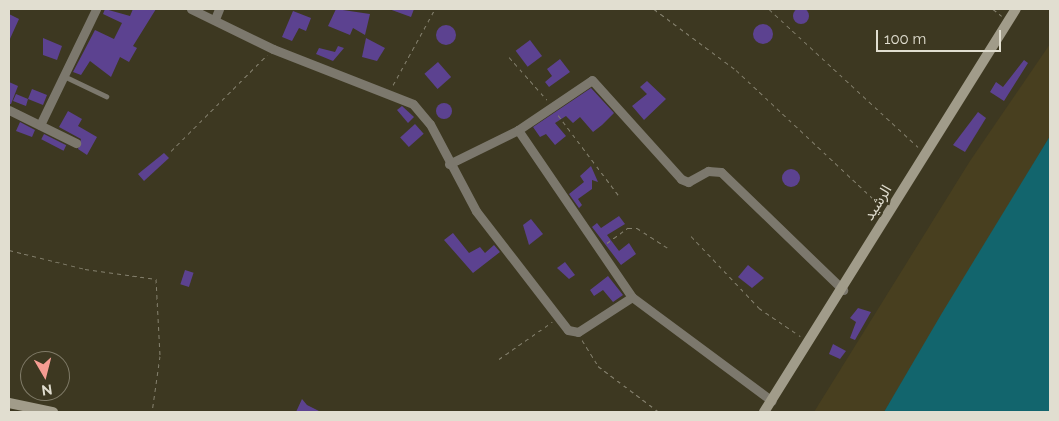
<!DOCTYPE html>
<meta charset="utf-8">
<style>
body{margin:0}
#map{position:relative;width:1059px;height:421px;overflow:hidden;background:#3d3821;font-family:Raleway,"Noto Sans Arabic",sans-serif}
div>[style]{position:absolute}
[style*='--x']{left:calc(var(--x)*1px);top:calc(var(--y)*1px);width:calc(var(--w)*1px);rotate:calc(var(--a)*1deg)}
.sand>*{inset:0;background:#483f1f}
.water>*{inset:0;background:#12656d}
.building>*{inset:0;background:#5c4290;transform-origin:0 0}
.round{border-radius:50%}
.path>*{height:1px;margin-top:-0.5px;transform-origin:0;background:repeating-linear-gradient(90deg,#84806d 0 4px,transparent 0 8px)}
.lane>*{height:4.5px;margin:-2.25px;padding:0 2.25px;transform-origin:2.25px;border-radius:2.25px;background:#7c786d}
.street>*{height:9px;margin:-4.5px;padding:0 4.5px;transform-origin:4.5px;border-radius:4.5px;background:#7c786d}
.secondary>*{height:10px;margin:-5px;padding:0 5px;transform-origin:5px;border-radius:5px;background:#a19c8a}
span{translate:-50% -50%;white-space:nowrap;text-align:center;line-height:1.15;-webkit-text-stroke:5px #3d3821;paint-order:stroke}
.street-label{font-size:15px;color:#e1ded0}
.frame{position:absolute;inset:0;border:10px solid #e1ded0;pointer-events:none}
.north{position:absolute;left:20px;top:351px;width:50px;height:50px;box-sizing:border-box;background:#3d3821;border:1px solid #7f7a67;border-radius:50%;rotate:172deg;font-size:14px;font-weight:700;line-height:20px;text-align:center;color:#e1ded0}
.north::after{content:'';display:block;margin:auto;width:18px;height:22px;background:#f59c92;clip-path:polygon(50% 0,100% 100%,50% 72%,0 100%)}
.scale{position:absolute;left:876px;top:30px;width:125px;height:22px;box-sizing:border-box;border:2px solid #e1ded0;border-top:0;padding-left:6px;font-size:15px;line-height:18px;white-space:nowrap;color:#e1ded0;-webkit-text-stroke:4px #3d3821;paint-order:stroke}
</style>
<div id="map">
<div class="sand">
<div style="clip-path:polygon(1050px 44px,1050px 136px,884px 412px,814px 412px,970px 161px)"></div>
</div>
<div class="water">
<div style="clip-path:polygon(1050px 136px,1050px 412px,884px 412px,942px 313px)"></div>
</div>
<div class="building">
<div class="round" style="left:793px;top:8px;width:16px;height:16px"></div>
<div style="clip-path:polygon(105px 9px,130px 16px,133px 9px,156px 9px,133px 46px,137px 48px,129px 62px,120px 57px,111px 77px,90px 61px,81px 75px,73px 72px,95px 30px,114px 39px,122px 23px,103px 14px)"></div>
<div style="clip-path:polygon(336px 9px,370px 14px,365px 35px,353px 28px,350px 35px,328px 26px)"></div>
<div style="clip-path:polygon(389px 9px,414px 9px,411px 17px)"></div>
<div style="clip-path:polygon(293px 11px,311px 18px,306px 31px,299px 28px,292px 41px,282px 37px)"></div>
<div style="clip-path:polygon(9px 14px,19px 19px,9px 41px)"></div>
<div class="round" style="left:753px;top:24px;width:20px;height:20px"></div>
<div class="round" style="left:436px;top:25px;width:20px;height:20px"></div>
<div style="clip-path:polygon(43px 38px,62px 46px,57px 60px,43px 55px)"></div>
<div style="clip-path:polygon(366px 38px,385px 48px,377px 61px,362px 57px)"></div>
<div style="left:530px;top:40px;width:20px;height:18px;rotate:53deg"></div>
<div style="clip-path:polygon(338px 46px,344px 48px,333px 61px,316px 54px,319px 48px,335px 52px)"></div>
<div style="clip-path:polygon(560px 59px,570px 72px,549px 87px,545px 82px,552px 76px,547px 69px)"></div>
<div style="clip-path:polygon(1024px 60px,1028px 63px,1004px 101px,990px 92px,996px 82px,1003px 87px)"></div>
<div style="left:438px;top:62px;width:20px;height:18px;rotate:49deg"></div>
<div style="clip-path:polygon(647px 81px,666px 99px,644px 120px,632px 106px,647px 94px,640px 87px)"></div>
<div style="clip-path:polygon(9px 82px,18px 86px,11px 104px,9px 104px)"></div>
<div style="clip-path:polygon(591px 88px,614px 113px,602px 125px,593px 132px,580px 117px,573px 123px,566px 116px,555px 123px,566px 136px,555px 145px,546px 134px,540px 137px,533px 127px)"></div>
<div style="clip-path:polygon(32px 89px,47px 95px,43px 105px,28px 99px,26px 106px,13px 101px,16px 94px,28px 99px)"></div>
<div class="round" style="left:436px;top:103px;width:16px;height:16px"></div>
<div style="clip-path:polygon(402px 106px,414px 117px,408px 123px,397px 110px)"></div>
<div style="clip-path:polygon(68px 111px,82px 119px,78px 126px,97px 137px,87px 155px,78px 149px,81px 139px,59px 127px)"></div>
<div style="clip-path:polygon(978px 112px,986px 118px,965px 152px,953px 145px)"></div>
<div style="clip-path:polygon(20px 122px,35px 130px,32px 137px,16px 131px)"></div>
<div style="left:415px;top:124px;width:13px;height:20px;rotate:48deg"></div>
<div style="left:44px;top:134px;width:25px;height:6px;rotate:27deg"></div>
<div style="clip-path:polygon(164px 153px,169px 158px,144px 181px,138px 174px)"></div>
<div style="clip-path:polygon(591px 166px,598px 182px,592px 180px,592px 189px,578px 199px,582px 205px,579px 208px,569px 194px,584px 182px,580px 176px)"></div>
<div class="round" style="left:782px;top:169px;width:18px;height:18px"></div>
<div style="clip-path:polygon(619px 216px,625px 224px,607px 235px,619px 251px,629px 243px,636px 254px,621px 265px,592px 227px,597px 223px,601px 228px)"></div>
<div style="clip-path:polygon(531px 219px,543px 234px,529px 245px,523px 225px)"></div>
<div style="clip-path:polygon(453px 233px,469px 253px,480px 247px,485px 253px,494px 245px,500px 252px,473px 273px,444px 240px)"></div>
<div style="clip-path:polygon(565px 262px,575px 275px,569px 279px,557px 268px)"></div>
<div style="clip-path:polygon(748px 265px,764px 278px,752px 288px,738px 277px)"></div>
<div style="left:185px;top:270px;width:9px;height:15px;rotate:18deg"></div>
<div style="clip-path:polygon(608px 276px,623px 295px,613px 302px,603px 290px,594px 296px,590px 290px)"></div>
<div style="clip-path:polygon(858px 308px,871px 312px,855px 340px,850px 338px,856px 322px,850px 318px)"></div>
<div style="clip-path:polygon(833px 344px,846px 351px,840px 359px,829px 354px)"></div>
<div style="clip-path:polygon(302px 399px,307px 405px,321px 412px,296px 412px)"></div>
</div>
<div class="path">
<div style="--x:654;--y:9;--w:102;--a:36.6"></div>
<div style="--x:736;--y:70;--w:199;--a:43.2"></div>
<div style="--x:769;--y:9;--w:203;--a:42.8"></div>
<div style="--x:993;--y:9;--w:11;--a:38"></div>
<div style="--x:509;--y:57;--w:57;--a:48.5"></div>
<div style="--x:393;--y:85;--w:87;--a:-61.1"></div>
<div style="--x:558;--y:115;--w:101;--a:53"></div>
<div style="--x:171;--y:151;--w:136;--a:-45"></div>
<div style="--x:691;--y:236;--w:99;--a:46.6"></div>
<div style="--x:759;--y:308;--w:50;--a:34.3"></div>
<div style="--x:607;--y:243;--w:26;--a:-36"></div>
<div style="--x:628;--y:228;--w:9;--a:0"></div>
<div style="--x:637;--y:228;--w:37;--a:33"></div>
<div style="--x:9;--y:250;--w:78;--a:14"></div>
<div style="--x:85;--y:269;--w:72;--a:8"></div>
<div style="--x:156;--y:279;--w:77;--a:87"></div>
<div style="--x:160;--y:356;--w:57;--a:98.1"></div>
<div style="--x:582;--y:340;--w:31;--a:58"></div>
<div style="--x:598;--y:366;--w:76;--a:37"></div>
<div style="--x:499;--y:359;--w:65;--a:-34.9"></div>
</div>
<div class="lane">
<div style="--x:64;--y:76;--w:47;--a:25.5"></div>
</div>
<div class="street">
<div style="--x:191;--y:9;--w:91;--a:26"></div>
<div style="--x:273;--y:49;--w:150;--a:21.4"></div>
<div style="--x:413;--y:104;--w:26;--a:50"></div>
<div style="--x:430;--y:124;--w:98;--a:62.1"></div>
<div style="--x:476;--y:211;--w:150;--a:52.3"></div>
<div style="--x:568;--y:330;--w:10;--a:11"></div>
<div style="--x:578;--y:332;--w:64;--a:-32.9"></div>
<div style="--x:215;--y:19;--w:11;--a:-68"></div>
<div style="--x:9;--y:110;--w:75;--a:26.2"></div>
<div style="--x:40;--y:125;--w:129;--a:-64.2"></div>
<div style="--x:518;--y:130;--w:202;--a:55.7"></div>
<div style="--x:632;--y:297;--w:174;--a:36.6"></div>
<div style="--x:449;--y:164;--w:77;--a:-26.2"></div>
<div style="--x:518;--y:130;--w:89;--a:-34"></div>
<div style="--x:592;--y:80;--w:133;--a:48"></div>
<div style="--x:681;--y:179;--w:8;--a:23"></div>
<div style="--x:688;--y:182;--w:23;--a:-29"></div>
<div style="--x:708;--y:171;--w:13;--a:4"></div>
<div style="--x:721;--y:172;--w:170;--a:44"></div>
</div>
<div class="secondary">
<div style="--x:9;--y:403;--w:45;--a:11.6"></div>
<div style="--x:764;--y:412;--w:475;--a:-58"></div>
</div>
<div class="street-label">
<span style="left:878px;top:203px;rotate:-58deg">الرشيد</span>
</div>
<div class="frame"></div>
<div class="north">N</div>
<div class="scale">100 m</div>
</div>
